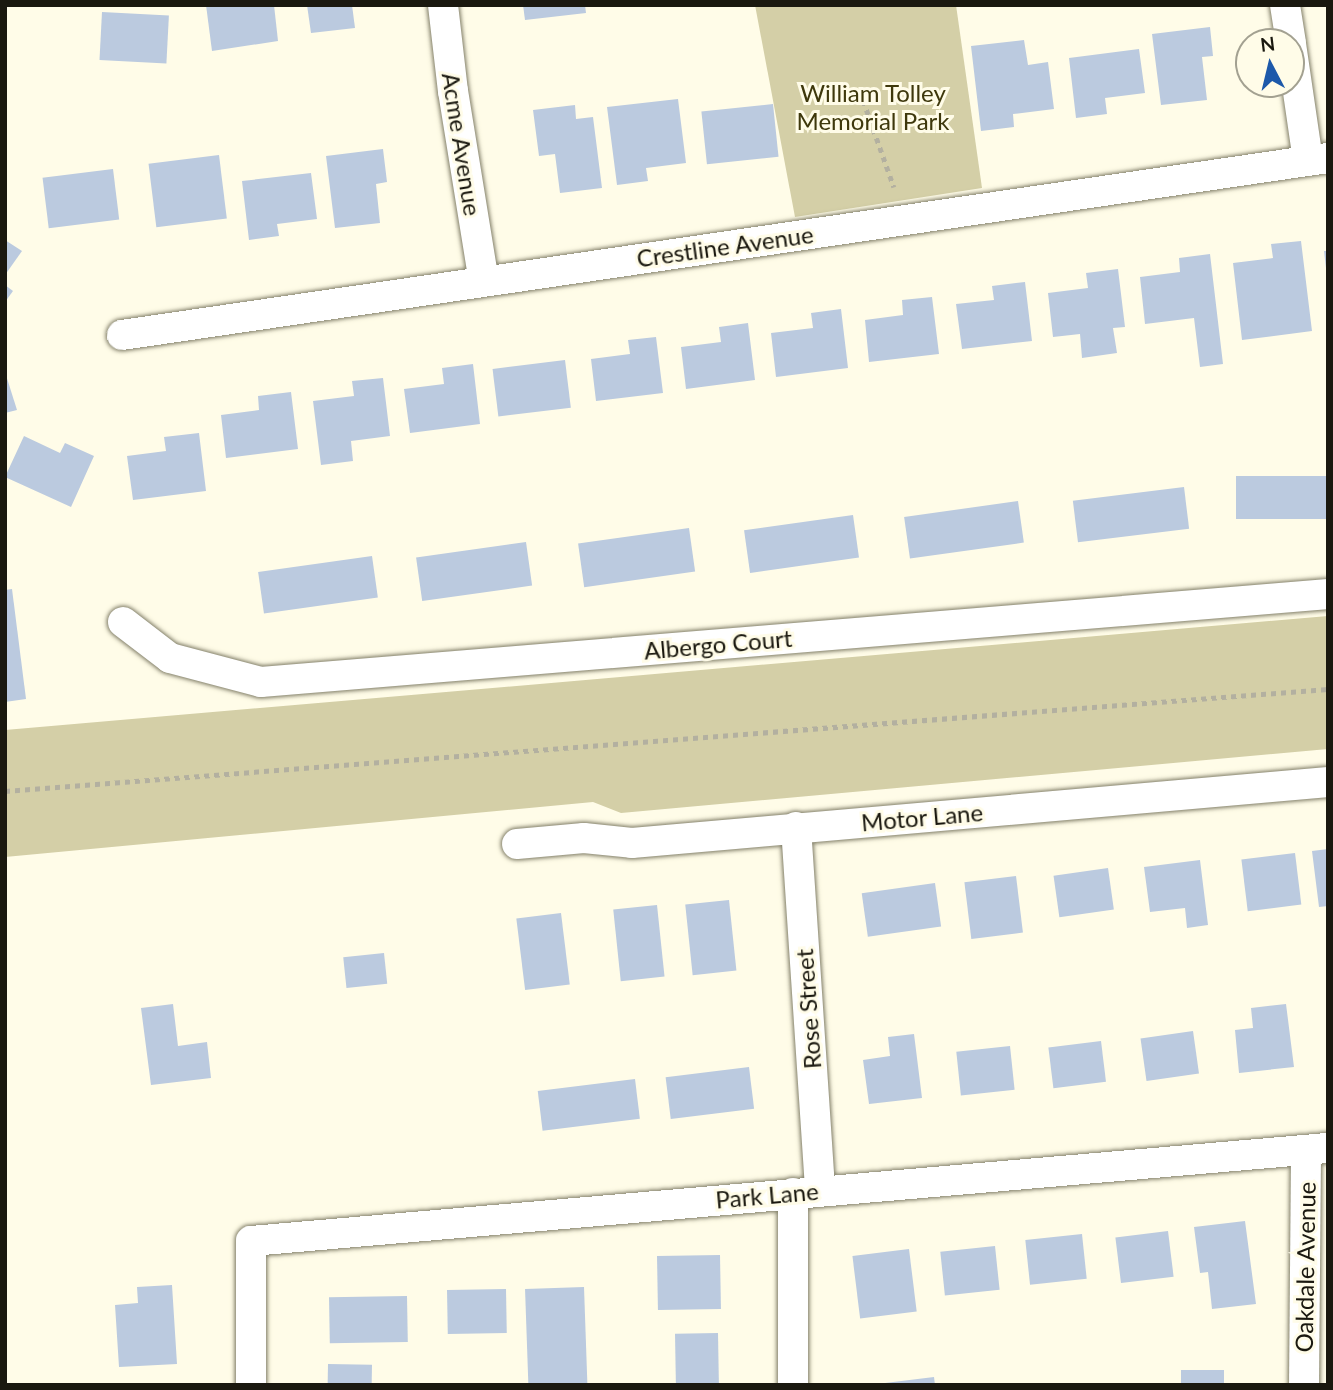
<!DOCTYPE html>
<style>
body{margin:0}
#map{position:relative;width:1333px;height:1390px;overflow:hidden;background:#fffce8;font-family:Lato,sans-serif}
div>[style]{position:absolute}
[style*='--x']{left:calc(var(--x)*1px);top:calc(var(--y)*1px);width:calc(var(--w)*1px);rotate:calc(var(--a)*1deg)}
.green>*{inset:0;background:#d4cfa7}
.building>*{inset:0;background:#bbcadf;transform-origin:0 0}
.path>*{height:4.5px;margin-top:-2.25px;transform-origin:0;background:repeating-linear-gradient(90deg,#b3b0a0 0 5px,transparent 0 10px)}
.roads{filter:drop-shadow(0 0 2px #84816a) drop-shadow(0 0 2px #84816a)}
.street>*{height:30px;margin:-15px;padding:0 15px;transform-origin:15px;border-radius:15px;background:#fff}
span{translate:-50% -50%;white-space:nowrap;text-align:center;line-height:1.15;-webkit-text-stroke:6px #fffce8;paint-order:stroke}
.park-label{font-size:24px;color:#3e380c}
.street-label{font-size:24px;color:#1a180f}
.frame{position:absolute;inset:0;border:7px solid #1a180f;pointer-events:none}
.north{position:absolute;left:1235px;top:28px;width:70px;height:70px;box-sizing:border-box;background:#fffce8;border:2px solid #a3a191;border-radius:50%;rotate:353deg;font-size:19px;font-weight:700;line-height:28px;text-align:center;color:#1a180f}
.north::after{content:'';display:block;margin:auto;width:24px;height:32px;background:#1d59aa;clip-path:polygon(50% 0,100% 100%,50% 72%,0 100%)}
</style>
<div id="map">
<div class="green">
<div style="clip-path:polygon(755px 5px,956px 5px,982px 188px,795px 217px)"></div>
<div style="clip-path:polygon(1328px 616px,1328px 749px,621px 813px,593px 802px,5px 857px,5px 730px)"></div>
</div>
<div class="building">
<div style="clip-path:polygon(206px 5px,274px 5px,278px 41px,212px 51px)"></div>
<div style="clip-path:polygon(307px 5px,352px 5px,355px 28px,311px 33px)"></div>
<div style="clip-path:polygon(523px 5px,585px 5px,586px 13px,525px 20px)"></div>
<div style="left:102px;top:12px;width:67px;height:48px;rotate:3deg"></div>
<div style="clip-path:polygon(1210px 27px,1213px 56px,1202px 57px,1207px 100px,1161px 105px,1152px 34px)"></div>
<div style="clip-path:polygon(1024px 40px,1028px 65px,1048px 62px,1054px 109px,1013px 114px,1014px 127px,981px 131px,971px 46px)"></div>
<div style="clip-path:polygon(1139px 49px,1145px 93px,1105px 98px,1107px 114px,1076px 118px,1069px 58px)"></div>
<div style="clip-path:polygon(678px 99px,686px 163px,646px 168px,648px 181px,617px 185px,607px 107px)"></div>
<div style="left:773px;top:104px;width:53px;height:72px;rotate:84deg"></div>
<div style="clip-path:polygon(575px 105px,576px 119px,593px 117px,602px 188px,560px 193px,555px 154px,539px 156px,533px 110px)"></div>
<div style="clip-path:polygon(383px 149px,387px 182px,376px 184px,380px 223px,335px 228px,326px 156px)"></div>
<div style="left:219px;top:155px;width:64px;height:71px;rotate:83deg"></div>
<div style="left:113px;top:169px;width:51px;height:71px;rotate:83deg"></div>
<div style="clip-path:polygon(311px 173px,317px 219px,277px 224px,279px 236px,249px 240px,242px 181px)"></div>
<div style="clip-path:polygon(5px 240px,22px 251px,5px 275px)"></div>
<div style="clip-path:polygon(1301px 241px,1312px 331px,1242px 340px,1233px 263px,1273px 258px,1271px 244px)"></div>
<div style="clip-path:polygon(1324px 251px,1328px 251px,1328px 268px,1326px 268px)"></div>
<div style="clip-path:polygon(1210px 254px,1223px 364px,1200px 367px,1194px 318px,1145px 324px,1140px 277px,1180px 272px,1179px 258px)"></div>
<div style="clip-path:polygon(1118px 269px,1125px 327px,1113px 328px,1117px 353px,1082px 358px,1080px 334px,1053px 337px,1048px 293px,1088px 288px,1086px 273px)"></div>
<div style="clip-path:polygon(1025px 282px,1032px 341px,962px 349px,956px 304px,994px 300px,992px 286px)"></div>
<div style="clip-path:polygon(5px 285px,13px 291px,5px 302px)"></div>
<div style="clip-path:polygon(932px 297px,939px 354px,869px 362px,865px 320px,903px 315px,902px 300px)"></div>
<div style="clip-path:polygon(841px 309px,848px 368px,776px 377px,771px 333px,813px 328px,811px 313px)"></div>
<div style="clip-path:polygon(748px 323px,755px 380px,686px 389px,681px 347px,721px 342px,719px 327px)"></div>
<div style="clip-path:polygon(656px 337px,663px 393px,596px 401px,591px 359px,630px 354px,628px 340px)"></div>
<div style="left:565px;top:360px;width:48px;height:73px;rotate:83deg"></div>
<div style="clip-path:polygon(473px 364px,480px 424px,410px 433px,404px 389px,444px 384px,442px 368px)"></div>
<div style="clip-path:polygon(5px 372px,17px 410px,5px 413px)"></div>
<div style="clip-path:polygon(383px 378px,390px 436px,351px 441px,353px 461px,321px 465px,313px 401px,354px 396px,352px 381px)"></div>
<div style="clip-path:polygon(291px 392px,298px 449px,226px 458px,221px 415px,259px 410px,258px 396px)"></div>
<div style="clip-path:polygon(199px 433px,206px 491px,133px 500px,127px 456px,166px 451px,164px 437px)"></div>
<div style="clip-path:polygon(24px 436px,60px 453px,65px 443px,94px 456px,71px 507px,5px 477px)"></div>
<div style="left:1328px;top:476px;width:43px;height:92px;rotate:90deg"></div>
<div style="left:1184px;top:487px;width:42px;height:112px;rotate:83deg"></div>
<div style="left:1018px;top:501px;width:42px;height:115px;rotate:82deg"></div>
<div style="left:853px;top:515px;width:43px;height:110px;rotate:82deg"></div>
<div style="left:689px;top:528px;width:44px;height:112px;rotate:82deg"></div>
<div style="left:526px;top:542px;width:44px;height:111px;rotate:82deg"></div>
<div style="left:372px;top:556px;width:42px;height:115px;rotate:82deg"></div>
<div style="clip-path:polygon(12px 589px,26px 699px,5px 702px,5px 590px)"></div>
<div style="clip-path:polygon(1328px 849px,1328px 906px,1319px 907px,1312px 851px)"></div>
<div style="left:1295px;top:853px;width:52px;height:54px;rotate:83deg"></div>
<div style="clip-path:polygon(1200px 860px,1208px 925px,1187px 928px,1185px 908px,1150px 912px,1144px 867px)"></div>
<div style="left:1108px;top:868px;width:42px;height:55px;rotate:82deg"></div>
<div style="left:1016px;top:876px;width:57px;height:52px;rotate:83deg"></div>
<div style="left:935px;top:883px;width:44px;height:74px;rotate:82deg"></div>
<div style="left:729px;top:900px;width:71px;height:44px;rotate:84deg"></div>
<div style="left:657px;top:905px;width:72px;height:44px;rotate:84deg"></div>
<div style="left:561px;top:913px;width:72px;height:45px;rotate:83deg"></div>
<div style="left:384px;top:953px;width:31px;height:41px;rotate:84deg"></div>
<div style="clip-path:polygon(173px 1004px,178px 1046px,207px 1042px,211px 1078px,151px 1085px,141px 1008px)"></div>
<div style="clip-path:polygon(1286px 1004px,1294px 1067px,1239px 1073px,1235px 1030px,1253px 1028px,1251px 1008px)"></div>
<div style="left:1193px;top:1031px;width:43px;height:53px;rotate:82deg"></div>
<div style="clip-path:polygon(914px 1034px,922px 1098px,869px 1104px,863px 1060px,890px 1056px,888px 1037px)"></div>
<div style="left:1101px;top:1041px;width:41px;height:53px;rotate:83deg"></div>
<div style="left:1010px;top:1046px;width:44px;height:54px;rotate:84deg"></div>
<div style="left:749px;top:1067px;width:42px;height:84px;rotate:83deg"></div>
<div style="left:635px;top:1079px;width:40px;height:98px;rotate:83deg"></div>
<div style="clip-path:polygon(1245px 1221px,1256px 1304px,1212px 1309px,1208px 1272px,1200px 1273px,1194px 1227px)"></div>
<div style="left:1168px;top:1231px;width:46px;height:53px;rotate:83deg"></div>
<div style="left:1082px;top:1234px;width:45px;height:57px;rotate:84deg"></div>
<div style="left:995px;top:1246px;width:44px;height:55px;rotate:84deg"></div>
<div style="left:909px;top:1249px;width:63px;height:57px;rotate:83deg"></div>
<div style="left:720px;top:1255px;width:54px;height:63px;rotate:89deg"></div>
<div style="clip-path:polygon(172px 1285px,177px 1364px,119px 1367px,115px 1305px,138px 1303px,137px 1287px)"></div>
<div style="left:584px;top:1287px;width:97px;height:59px;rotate:88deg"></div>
<div style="left:506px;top:1289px;width:44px;height:59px;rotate:89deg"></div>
<div style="left:407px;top:1296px;width:46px;height:78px;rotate:89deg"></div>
<div style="left:718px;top:1333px;width:52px;height:43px;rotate:89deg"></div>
<div style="left:328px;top:1364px;width:44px;height:21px;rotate:1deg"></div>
<div style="left:1224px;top:1370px;width:15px;height:43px;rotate:90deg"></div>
<div style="clip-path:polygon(934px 1377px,935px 1385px,885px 1385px,885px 1383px)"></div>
</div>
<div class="path">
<div style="--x:860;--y:91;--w:102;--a:70.5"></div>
<div style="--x:5;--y:791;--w:1327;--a:-4.41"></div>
</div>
<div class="roads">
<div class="street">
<div style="--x:443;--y:5;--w:87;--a:83.4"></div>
<div style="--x:453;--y:91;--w:193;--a:80.8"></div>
<div style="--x:1285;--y:5;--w:37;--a:81"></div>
<div style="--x:1291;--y:44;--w:118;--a:81.7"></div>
<div style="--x:122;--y:335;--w:1219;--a:-8.35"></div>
<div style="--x:123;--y:622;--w:59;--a:37.5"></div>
<div style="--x:170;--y:658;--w:94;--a:14.8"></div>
<div style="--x:261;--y:682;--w:1071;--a:-4.71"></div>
<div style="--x:796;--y:827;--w:364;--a:86.2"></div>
<div style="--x:517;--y:844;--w:67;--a:-5.1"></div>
<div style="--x:584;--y:838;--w:48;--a:5.9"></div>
<div style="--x:632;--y:843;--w:699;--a:-5.01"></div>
<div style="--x:793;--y:1193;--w:192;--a:90"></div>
<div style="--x:251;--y:1385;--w:144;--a:-90"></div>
<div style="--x:251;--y:1241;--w:1081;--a:-4.94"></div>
<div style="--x:1304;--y:1385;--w:235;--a:-89.5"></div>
</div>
</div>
<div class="park-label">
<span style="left:873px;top:107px">William Tolley<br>Memorial Park</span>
</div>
<div class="street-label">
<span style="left:462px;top:144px;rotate:81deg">Acme Avenue</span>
<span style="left:725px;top:246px;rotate:-8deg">Crestline Avenue</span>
<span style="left:718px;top:644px;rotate:-5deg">Albergo Court</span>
<span style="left:922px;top:817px;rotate:-5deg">Motor Lane</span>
<span style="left:808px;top:1009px;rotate:-94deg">Rose Street</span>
<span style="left:767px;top:1195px;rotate:-5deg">Park Lane</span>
<span style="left:1305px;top:1267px;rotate:-89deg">Oakdale Avenue</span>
</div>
<div class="frame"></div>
<div class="north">N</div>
</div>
